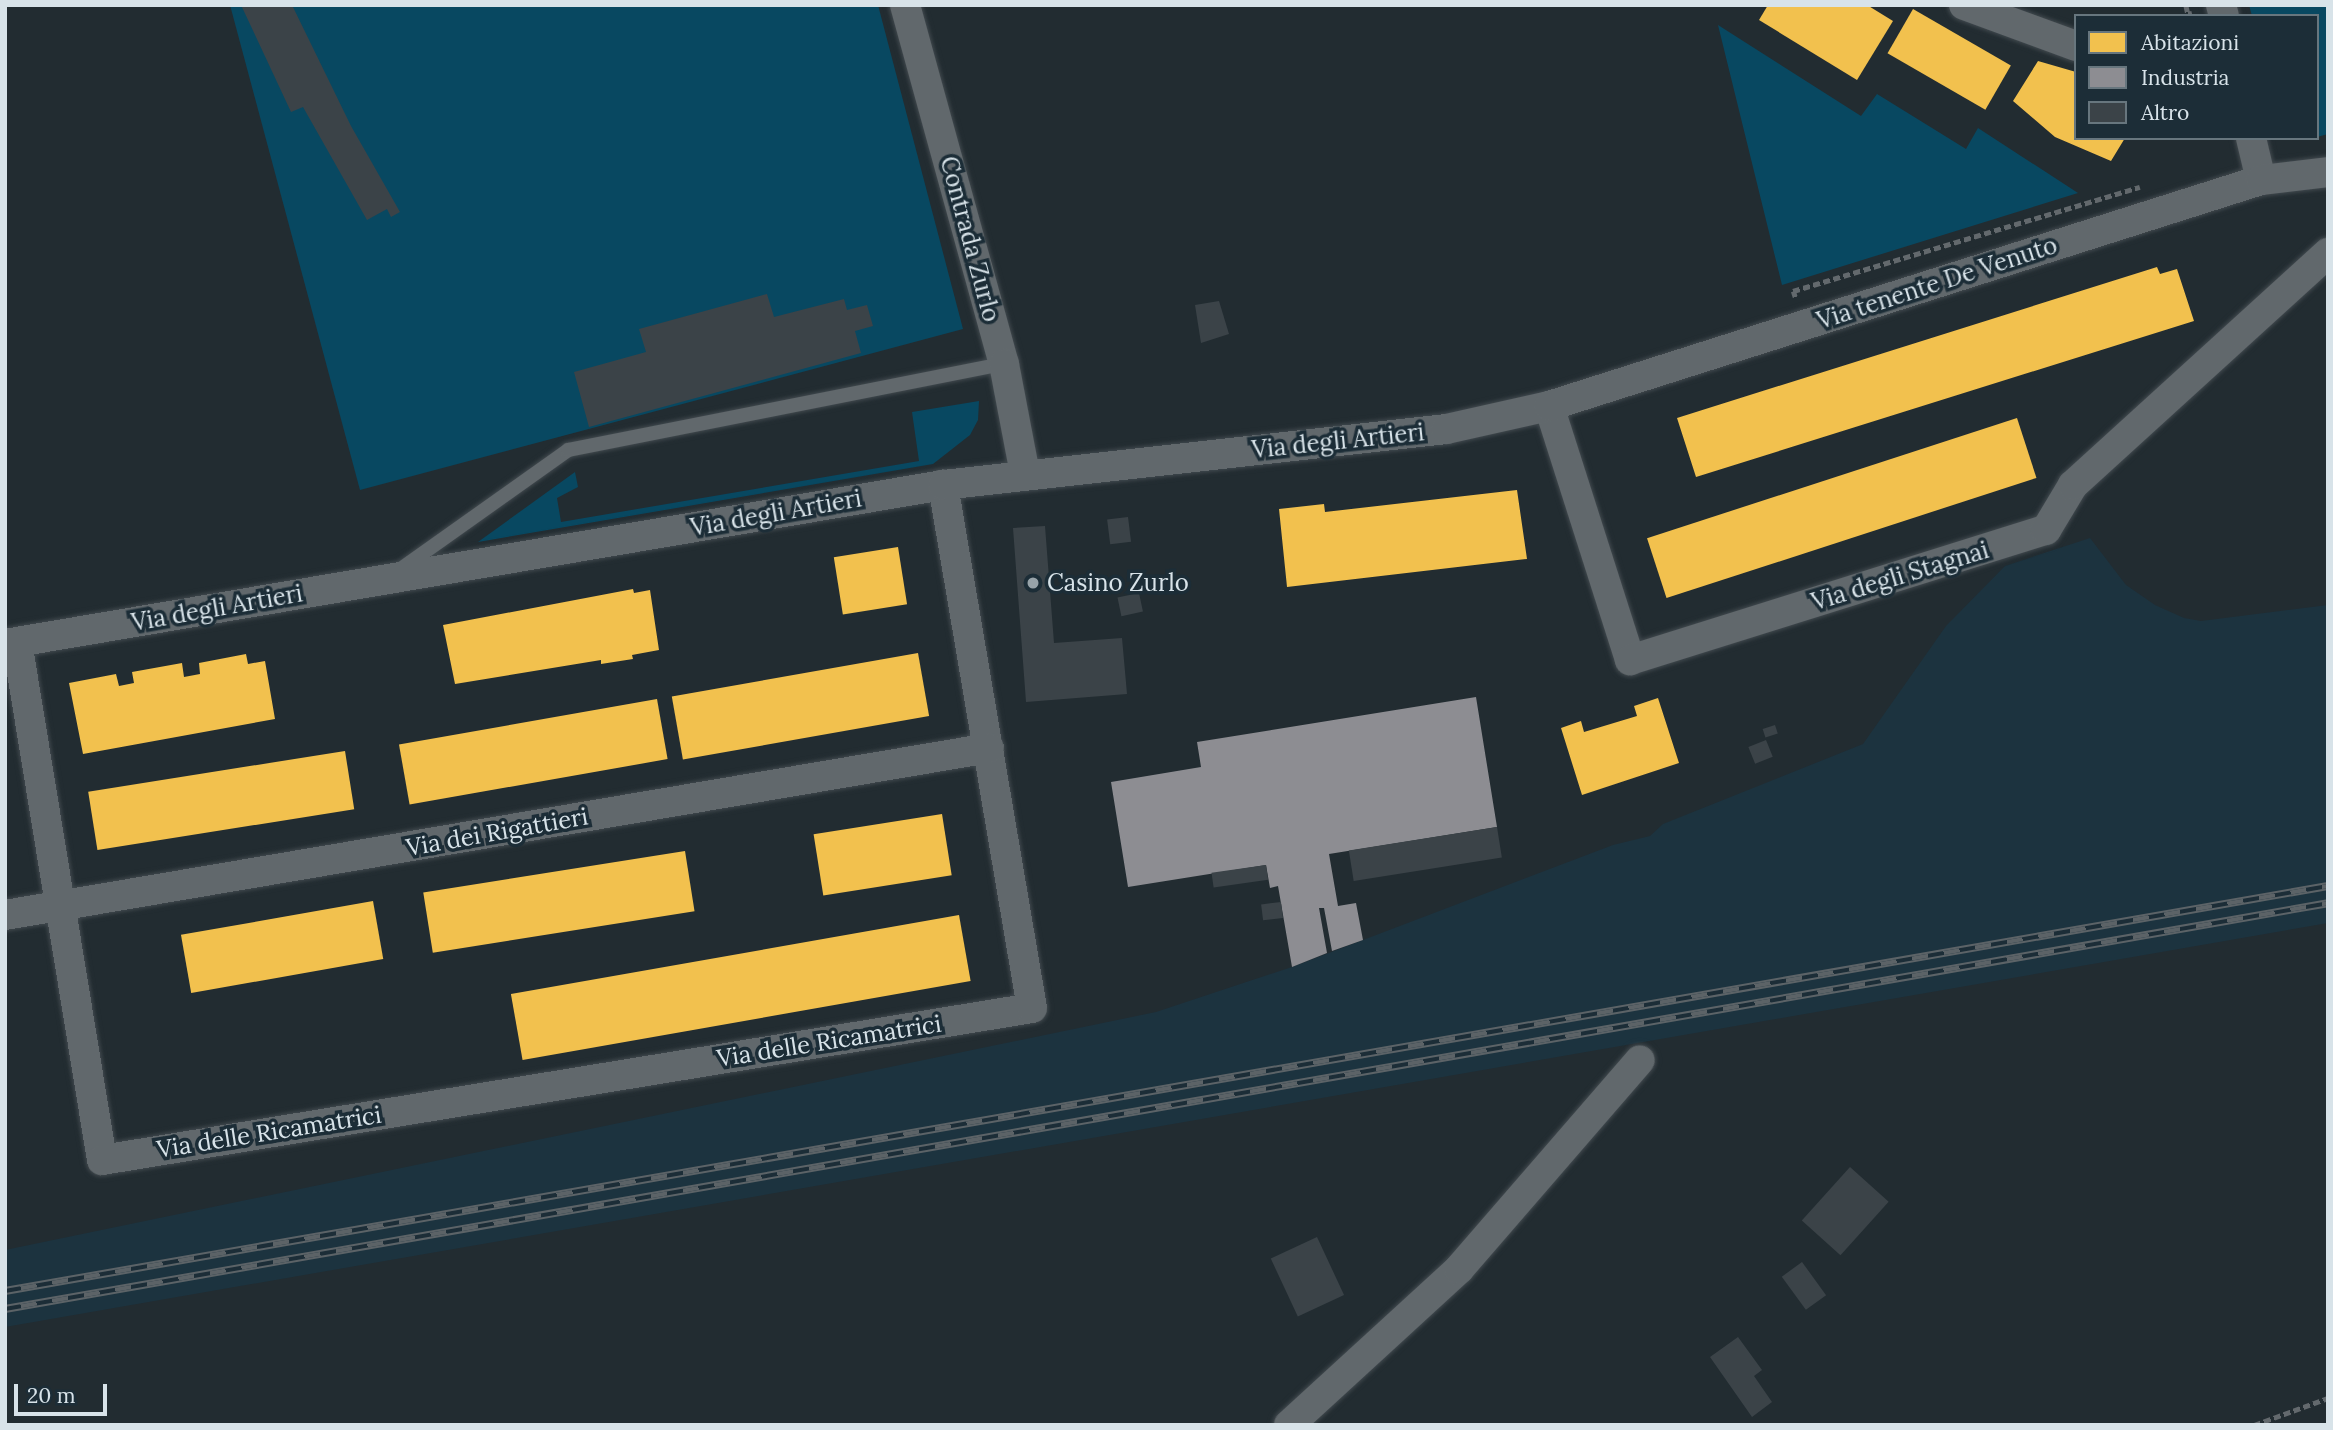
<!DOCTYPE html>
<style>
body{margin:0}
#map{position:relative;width:2333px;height:1430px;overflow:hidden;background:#222c31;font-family:Lora,serif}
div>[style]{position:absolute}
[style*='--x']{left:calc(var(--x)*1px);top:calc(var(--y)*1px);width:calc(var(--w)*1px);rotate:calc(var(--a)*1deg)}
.built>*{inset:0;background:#1c333f}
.green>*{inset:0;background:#084861}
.homes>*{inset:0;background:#f2c14e;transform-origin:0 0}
.industry>*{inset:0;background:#8d8d92}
.building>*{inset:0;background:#3b4348;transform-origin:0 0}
.path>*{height:4.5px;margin-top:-2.25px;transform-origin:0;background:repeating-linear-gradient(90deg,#63696d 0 7px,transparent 0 10.5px)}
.roads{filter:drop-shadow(0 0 2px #41494e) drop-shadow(0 0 2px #41494e)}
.service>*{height:14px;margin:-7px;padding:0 7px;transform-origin:7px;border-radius:7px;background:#61686c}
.minor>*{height:30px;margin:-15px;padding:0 15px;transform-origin:15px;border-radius:15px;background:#61686c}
.rail>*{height:8px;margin-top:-4px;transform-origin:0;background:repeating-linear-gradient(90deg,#1c2d37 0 16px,#5c6367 0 32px);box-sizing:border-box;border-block:2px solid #5c6367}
.dots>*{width:19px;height:19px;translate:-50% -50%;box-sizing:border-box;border:4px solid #1c2d37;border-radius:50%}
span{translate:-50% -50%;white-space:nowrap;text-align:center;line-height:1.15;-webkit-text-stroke:7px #1c2d37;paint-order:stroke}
.street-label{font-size:24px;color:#d8e3e9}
.poi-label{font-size:24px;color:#d8e3e9}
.left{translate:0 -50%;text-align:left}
.frame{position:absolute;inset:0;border:7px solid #d8e3e9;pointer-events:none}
.legend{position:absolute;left:2074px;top:14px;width:245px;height:126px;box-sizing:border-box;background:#1c2d37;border:2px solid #67767e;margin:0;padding:9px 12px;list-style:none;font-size:21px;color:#d8e3e9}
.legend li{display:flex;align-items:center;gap:14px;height:35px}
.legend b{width:35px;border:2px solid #67767e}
.scale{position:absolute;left:14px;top:1384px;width:93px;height:32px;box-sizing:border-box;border:4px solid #d8e3e9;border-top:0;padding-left:9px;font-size:21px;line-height:24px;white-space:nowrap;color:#d8e3e9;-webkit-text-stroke:5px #1c2d37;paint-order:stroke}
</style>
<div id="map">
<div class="built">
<div style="clip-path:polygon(2090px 538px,2126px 585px,2155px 605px,2184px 618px,2201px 621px,2328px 605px,2328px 923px,5px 1327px,5px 1250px,1156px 1012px,1292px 967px,1613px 845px,1650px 836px,1663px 824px,1863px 744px,1946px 626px,2005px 566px)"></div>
</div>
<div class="green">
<div style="clip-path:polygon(230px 5px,878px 5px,963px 329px,360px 490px)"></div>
<div style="clip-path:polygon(2249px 5px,2328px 5px,2328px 134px,2317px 137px,2317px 16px,2252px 16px)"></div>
<div style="clip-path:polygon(1718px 25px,1861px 116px,1877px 94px,1966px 149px,1978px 128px,2078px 193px,1782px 285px)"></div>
<div style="clip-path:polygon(979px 401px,978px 420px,970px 435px,933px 464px,478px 542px,575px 472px,578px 487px,557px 498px,561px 522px,919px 461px,912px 412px)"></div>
</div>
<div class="homes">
<div style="clip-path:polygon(1768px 5px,1867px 5px,1893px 21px,1857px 80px,1759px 20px)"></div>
<div style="left:1913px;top:9px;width:113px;height:51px;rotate:30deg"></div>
<div style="clip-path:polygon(2038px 61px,2076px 72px,2076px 138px,2125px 138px,2111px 161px,2055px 137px,2013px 101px)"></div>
<div style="clip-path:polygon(2157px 267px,2160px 274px,2177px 269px,2194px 321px,1696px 477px,1677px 418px)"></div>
<div style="left:2017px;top:418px;width:63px;height:389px;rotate:72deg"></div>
<div style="clip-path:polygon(1517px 490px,1527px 559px,1287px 587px,1279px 509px,1324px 504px,1325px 512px)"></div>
<div style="left:898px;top:547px;width:58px;height:65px;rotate:81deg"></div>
<div style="clip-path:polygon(633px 589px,634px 593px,650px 590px,659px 650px,632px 655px,633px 659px,601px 664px,601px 660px,455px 684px,443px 625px)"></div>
<div style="left:918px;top:653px;width:64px;height:250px;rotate:80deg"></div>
<div style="clip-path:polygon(246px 654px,248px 664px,265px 661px,275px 719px,83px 754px,69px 683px,116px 674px,119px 686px,134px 683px,132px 672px,182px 663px,184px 677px,200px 674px,199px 663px)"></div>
<div style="clip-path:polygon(1658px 698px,1679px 763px,1582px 795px,1561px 728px,1581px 721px,1584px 732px,1637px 716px,1634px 706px)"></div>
<div style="left:657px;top:699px;width:61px;height:262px;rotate:80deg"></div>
<div style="left:345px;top:751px;width:59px;height:260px;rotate:81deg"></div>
<div style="left:942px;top:814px;width:62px;height:130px;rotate:81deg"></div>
<div style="left:685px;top:851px;width:61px;height:265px;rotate:81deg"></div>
<div style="left:373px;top:901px;width:59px;height:195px;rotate:80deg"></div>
<div style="left:959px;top:915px;width:67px;height:455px;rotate:80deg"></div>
</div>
<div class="industry">
<div style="clip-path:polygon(1476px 697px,1497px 827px,1329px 854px,1338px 906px,1356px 903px,1363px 940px,1332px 951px,1324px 908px,1319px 908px,1327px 953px,1292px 967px,1278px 886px,1270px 888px,1266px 865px,1128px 887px,1111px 782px,1201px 767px,1197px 742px)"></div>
</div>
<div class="building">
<div style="clip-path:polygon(241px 5px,292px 5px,351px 126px,400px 212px,391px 217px,387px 209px,367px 220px,303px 107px,291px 112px)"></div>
<div style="clip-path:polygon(767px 294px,774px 317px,844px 299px,847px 310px,867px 305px,873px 326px,855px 331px,861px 353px,589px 427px,574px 372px,646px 352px,639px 329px)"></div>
<div style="clip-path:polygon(1219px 301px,1229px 334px,1201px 343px,1195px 305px)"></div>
<div style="left:1128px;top:517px;width:25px;height:21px;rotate:83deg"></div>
<div style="clip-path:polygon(1045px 526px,1054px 643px,1122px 638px,1127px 694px,1026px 702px,1013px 528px)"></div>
<div style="left:1139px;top:593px;width:19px;height:22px;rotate:78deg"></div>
<div style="left:1775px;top:725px;width:9px;height:13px;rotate:72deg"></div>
<div style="left:1766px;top:740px;width:18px;height:19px;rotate:68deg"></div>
<div style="left:1497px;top:827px;width:31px;height:150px;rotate:81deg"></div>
<div style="left:1266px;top:865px;width:15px;height:55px;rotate:82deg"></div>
<div style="left:1281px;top:902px;width:16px;height:20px;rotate:83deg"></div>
<div style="left:1850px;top:1167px;width:52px;height:72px;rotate:42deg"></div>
<div style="left:1317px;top:1237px;width:64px;height:51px;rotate:65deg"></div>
<div style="left:1802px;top:1262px;width:41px;height:25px;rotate:54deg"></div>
<div style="clip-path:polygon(1738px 1337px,1762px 1370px,1754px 1376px,1772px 1402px,1752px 1417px,1710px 1357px)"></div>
</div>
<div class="path">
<div style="--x:2186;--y:5;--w:9;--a:77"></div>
<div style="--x:2188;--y:14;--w:4;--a:-14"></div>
<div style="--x:1795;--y:297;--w:6;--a:-108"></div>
<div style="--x:1793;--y:291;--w:362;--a:-16.7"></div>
<div style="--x:2254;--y:1425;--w:79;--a:-20"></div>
</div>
<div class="roads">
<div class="service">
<div style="--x:398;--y:571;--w:209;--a:-35.4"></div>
<div style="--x:568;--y:450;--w:444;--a:-11.2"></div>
</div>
<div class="minor">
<div style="--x:905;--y:5;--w:372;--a:74.6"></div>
<div style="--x:1004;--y:364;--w:112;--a:79.2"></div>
<div style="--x:1964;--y:5;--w:119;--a:20.1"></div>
<div style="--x:2221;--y:5;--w:11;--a:75"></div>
<div style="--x:2251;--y:138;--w:43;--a:76.6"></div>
<div style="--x:1549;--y:406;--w:267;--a:72.3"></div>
<div style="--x:1630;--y:660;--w:436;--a:-17.4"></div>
<div style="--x:2046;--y:530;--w:52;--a:-59"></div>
<div style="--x:2073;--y:485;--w:345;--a:-42.3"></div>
<div style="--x:17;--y:642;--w:525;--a:80.68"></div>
<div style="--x:102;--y:1160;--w:942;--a:-9.28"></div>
<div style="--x:1032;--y:1008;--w:531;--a:-99.66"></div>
<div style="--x:5;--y:644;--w:951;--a:-9.62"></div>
<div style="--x:943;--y:485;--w:506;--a:-6.35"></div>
<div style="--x:1446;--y:429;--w:106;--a:-12.6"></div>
<div style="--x:1549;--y:406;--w:747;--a:-17.61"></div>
<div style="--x:2261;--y:180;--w:67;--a:-6.8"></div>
<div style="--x:5;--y:915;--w:998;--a:-9.63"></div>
<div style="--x:1289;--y:1425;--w:231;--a:-42.5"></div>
<div style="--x:1459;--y:1269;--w:276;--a:-49.1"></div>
</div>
</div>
<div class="rail">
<div style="--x:5;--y:1291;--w:2358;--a:-9.89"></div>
<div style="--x:5;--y:1309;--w:2358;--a:-9.91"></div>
</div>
<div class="dots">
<div style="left:1033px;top:583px;background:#98a3a9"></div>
</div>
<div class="street-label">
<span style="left:970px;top:239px;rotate:75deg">Contrada Zurlo</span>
<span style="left:1937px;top:283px;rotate:-18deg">Via tenente De Venuto</span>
<span style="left:1338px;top:441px;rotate:-6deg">Via degli Artieri</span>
<span style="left:776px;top:513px;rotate:-10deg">Via degli Artieri</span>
<span style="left:1900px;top:576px;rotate:-17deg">Via degli Stagnai</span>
<span style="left:217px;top:608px;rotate:-10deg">Via degli Artieri</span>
<span style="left:497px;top:832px;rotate:-10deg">Via dei Rigattieri</span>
<span style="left:829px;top:1041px;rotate:-9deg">Via delle Ricamatrici</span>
<span style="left:269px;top:1132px;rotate:-9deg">Via delle Ricamatrici</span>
</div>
<div class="poi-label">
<span class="left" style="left:1047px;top:583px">Casino Zurlo</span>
</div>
<div class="frame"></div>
<ul class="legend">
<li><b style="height:19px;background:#f2c14e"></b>Abitazioni</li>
<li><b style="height:19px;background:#8d8d92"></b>Industria</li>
<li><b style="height:19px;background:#3b4348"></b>Altro</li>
</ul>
<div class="scale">20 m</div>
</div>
